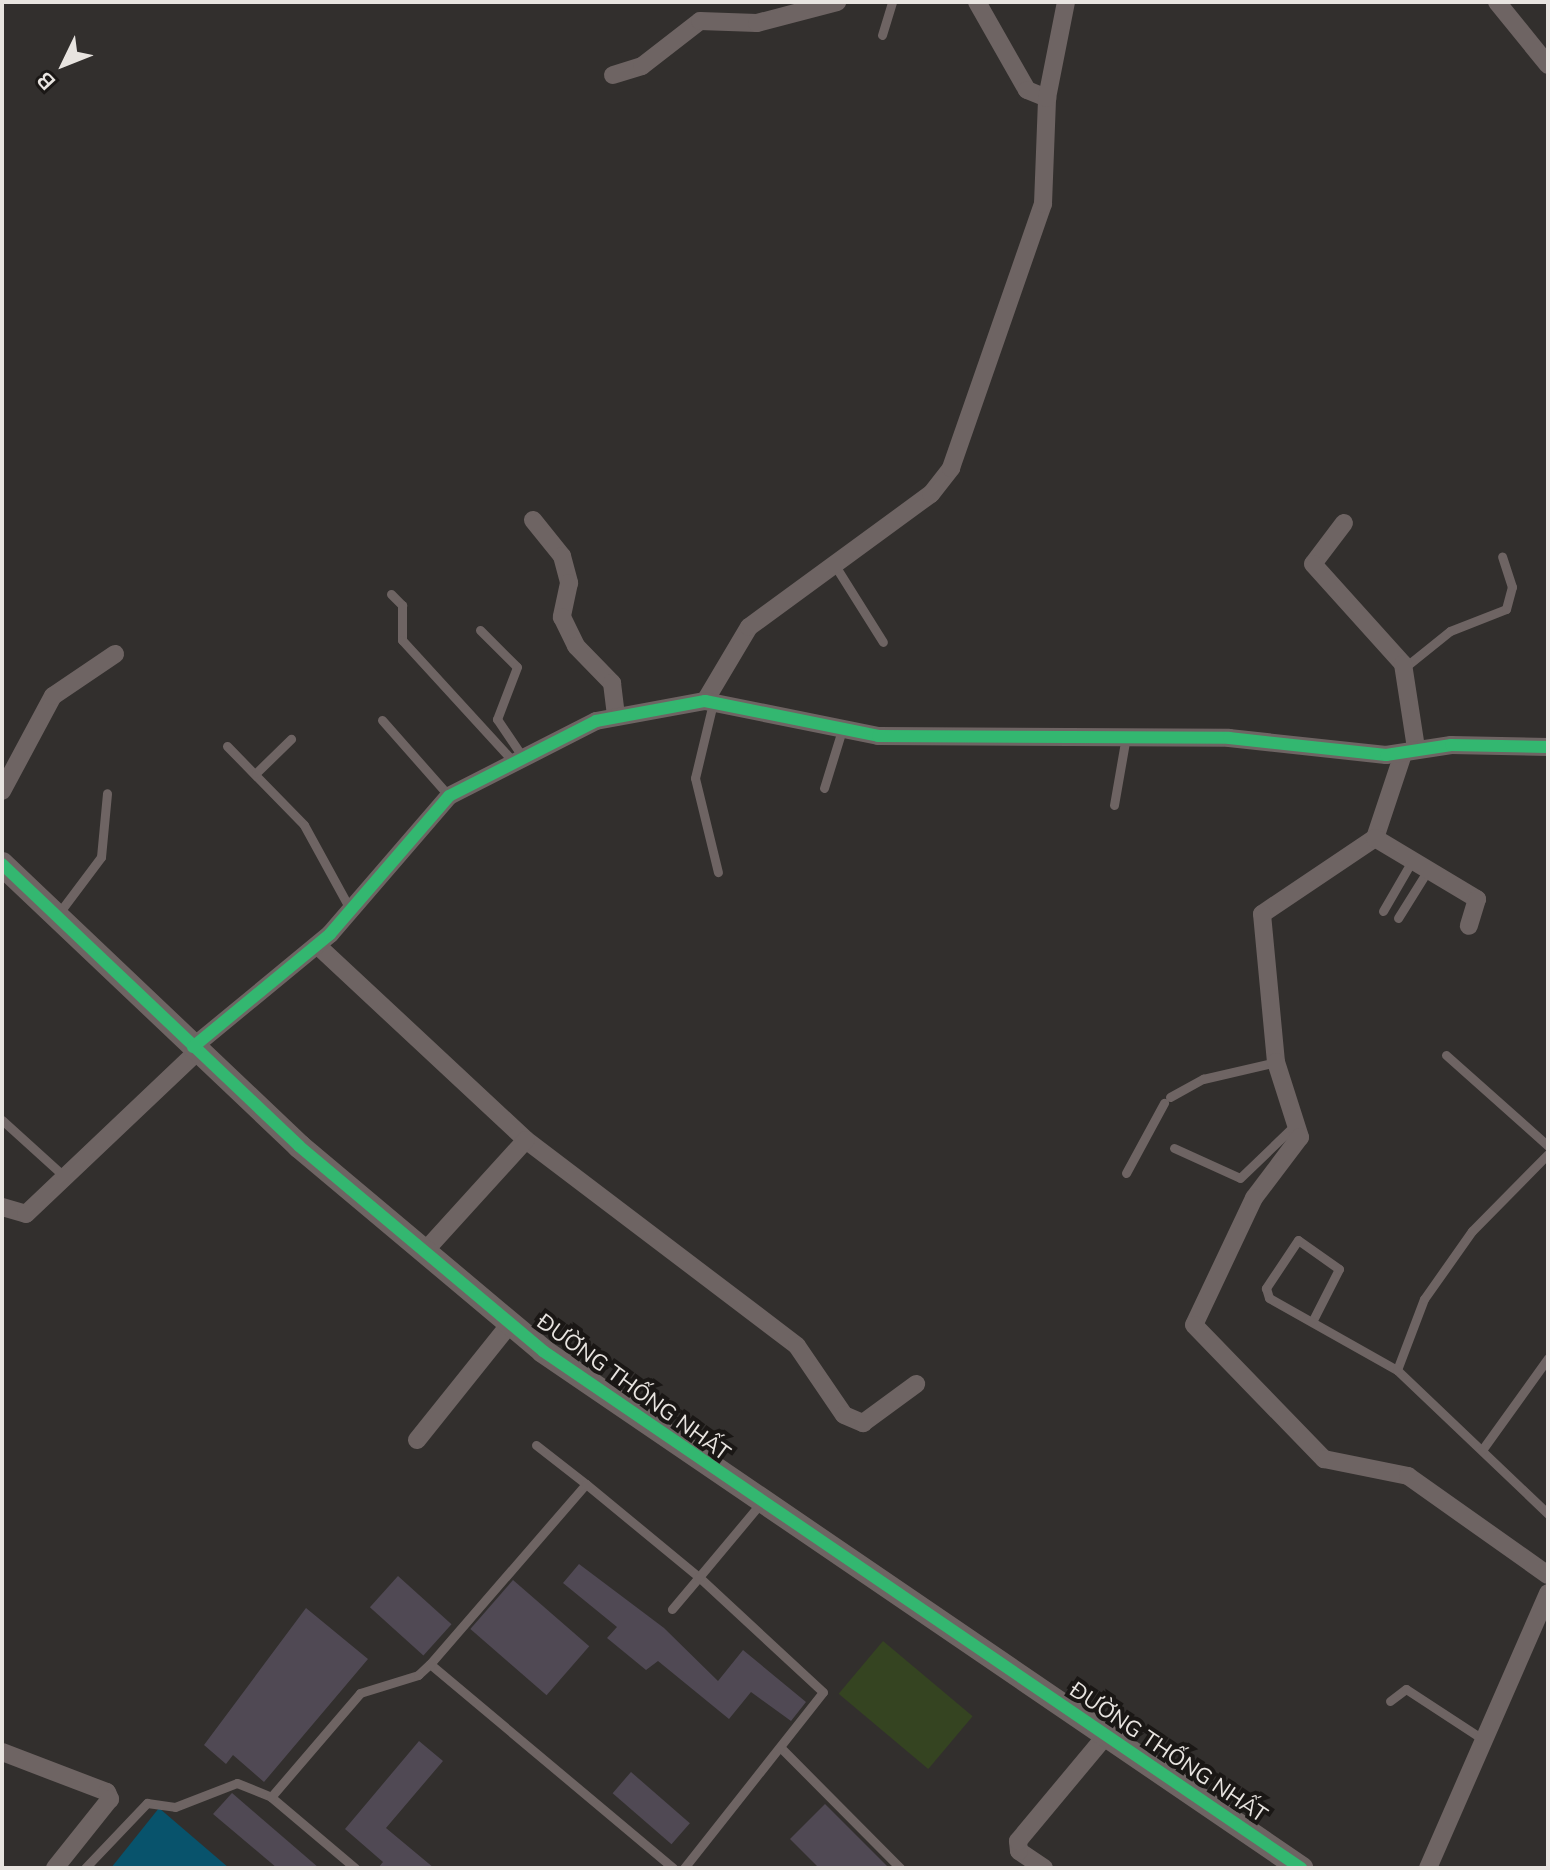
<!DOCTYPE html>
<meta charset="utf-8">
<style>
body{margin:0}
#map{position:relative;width:1550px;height:1870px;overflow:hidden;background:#322f2d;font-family:"Nunito Sans",sans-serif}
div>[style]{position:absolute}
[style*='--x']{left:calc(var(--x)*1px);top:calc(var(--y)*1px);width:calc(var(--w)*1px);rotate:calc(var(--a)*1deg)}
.green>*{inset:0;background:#354421;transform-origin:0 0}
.water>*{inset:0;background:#08536c}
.building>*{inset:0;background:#504954;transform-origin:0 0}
.service>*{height:9px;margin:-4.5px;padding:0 4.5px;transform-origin:4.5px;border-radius:4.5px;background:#6e6463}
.minor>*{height:18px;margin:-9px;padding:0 9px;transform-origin:9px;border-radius:9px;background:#6e6463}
.tertiary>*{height:24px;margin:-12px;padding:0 12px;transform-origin:12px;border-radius:12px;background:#6e6463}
.cycleway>*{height:12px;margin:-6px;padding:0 6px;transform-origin:6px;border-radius:6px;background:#33b770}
span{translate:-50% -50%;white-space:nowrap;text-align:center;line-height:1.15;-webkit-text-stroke:8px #1a1715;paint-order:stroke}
.street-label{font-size:22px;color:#e8e4e0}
.frame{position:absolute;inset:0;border:4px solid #e8e4e0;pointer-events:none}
.north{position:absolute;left:24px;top:24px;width:80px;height:80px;-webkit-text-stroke:6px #1a1715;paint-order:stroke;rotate:227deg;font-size:22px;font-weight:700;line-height:32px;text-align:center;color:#e8e4e0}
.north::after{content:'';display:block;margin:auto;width:28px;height:36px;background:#e8e4e0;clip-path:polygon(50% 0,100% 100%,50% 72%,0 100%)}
</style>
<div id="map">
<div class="green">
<div style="left:883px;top:1641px;width:117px;height:69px;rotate:40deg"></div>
</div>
<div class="water">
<div style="clip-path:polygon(159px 1808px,229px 1868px,111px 1868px)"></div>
</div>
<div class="building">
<div style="clip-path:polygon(579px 1564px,664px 1628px,718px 1681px,743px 1650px,806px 1702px,791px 1721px,751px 1692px,729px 1719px,658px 1661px,646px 1670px,607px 1638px,617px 1627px,563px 1583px)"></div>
<div style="left:398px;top:1576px;width:72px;height:42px;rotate:42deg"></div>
<div style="left:513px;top:1580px;width:101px;height:65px;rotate:41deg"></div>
<div style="clip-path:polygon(306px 1608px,368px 1659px,264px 1782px,233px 1755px,226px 1764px,204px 1745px)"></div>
<div style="clip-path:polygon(419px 1741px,443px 1761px,386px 1828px,434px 1868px,378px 1868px,383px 1862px,345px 1829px)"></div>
<div style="left:631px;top:1772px;width:78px;height:28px;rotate:41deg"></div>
<div style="clip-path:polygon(232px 1793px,319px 1868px,277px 1868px,213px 1814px)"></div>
<div style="clip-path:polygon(825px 1804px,889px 1868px,819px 1868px,790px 1839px)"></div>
</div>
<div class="service">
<div style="--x:882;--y:35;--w:34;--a:-73"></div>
<div style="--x:834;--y:564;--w:92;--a:57.9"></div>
<div style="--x:391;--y:594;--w:16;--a:45"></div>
<div style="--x:402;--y:605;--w:35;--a:90"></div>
<div style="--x:402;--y:640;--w:163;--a:47.5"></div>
<div style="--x:480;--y:630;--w:52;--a:45"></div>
<div style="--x:517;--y:667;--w:56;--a:111"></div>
<div style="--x:497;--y:719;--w:45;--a:56"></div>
<div style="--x:1404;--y:668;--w:59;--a:-38.8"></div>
<div style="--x:1450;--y:631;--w:60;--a:-21.4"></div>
<div style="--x:1506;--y:609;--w:23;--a:-75"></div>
<div style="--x:1512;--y:587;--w:32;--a:-108"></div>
<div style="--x:713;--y:703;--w:77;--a:103.5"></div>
<div style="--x:695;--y:778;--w:97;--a:76.3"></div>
<div style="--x:382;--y:720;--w:101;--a:48.6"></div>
<div style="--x:227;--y:746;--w:110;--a:45.7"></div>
<div style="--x:304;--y:825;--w:98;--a:61.3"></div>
<div style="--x:256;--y:773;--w:49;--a:-44.2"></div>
<div style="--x:824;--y:788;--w:61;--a:-72.8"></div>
<div style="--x:1114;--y:805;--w:64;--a:-80.1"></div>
<div style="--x:1383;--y:911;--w:58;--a:-59.9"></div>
<div style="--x:59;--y:913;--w:70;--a:-53.1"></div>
<div style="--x:101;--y:857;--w:64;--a:-84.6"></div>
<div style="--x:1398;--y:918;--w:57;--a:-58"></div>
<div style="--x:1446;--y:1055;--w:137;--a:41.7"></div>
<div style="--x:1170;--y:1097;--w:38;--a:-29"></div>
<div style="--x:1203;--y:1079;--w:75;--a:-13.1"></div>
<div style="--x:2;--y:1120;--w:86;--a:42.2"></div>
<div style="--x:1174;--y:1148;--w:72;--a:24.4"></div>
<div style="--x:1240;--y:1178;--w:76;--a:-43.9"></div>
<div style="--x:1126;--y:1173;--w:80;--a:-61.5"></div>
<div style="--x:1314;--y:1318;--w:55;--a:-63"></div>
<div style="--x:1339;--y:1269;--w:50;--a:-144.7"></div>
<div style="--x:1298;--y:1240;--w:58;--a:123.7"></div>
<div style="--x:1266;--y:1288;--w:10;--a:73"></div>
<div style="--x:1269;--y:1298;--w:147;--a:29.4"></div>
<div style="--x:1397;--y:1370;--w:209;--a:43.6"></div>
<div style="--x:1397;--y:1370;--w:76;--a:-69.2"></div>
<div style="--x:1424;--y:1299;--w:83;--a:-54.8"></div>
<div style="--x:1472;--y:1231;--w:108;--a:-45.4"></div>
<div style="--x:536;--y:1445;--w:63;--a:38"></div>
<div style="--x:1482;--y:1450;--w:113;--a:-54.3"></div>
<div style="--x:430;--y:1664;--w:317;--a:40"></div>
<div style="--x:1390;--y:1701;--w:20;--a:-37"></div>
<div style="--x:1406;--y:1689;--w:90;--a:33.2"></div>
<div style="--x:782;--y:1749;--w:168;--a:45.2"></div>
<div style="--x:271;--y:1797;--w:110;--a:40.2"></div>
<div style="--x:85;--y:1868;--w:90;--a:-46.4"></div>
<div style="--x:147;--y:1803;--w:28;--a:8"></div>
<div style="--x:175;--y:1807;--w:66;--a:-21.2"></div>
<div style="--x:237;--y:1783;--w:37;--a:22"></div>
<div style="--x:271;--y:1797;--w:137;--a:-49.4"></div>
<div style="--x:360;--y:1693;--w:61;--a:-17.2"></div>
<div style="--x:418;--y:1675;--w:16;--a:-43"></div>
<div style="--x:430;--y:1664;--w:238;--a:-49.1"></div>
<div style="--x:586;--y:1484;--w:146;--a:39.5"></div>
<div style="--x:699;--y:1577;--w:42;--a:130.2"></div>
<div style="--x:684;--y:1868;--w:224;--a:-51.7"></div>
<div style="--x:823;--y:1692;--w:169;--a:-137.2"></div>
<div style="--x:699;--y:1577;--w:95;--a:-50.1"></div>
</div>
<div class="minor">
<div style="--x:977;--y:2;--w:101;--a:60.4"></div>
<div style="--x:1027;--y:90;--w:22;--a:22"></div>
<div style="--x:1497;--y:2;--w:81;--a:51"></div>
<div style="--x:613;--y:75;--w:30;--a:-17"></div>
<div style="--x:642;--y:66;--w:73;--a:-37.8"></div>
<div style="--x:700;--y:21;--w:57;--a:2"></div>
<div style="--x:757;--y:23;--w:83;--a:-14.7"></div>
<div style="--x:533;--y:520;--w:46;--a:51.1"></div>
<div style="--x:562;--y:556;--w:28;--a:75"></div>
<div style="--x:569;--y:583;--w:35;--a:102"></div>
<div style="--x:562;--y:617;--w:32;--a:64"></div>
<div style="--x:576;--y:646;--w:52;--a:45.8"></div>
<div style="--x:612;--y:683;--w:34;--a:83"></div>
<div style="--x:1344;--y:523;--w:51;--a:127.1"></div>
<div style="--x:1313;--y:564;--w:135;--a:48"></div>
<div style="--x:1403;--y:664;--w:85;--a:81.2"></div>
<div style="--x:705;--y:701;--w:86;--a:-59.3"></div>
<div style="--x:749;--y:627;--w:225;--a:-36.2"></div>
<div style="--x:931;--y:494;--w:33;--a:-52"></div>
<div style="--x:951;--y:468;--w:280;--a:-70.8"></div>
<div style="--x:1043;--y:204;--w:106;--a:-87.8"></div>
<div style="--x:1047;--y:98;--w:98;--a:-78.8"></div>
<div style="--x:1403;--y:754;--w:89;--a:108.4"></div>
<div style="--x:1375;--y:838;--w:136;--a:146.1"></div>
<div style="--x:1262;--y:914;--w:149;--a:84.6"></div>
<div style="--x:1276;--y:1062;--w:79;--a:72.3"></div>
<div style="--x:1300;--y:1137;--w:76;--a:127"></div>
<div style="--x:1254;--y:1198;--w:140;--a:115.3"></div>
<div style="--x:1194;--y:1325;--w:187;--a:45.9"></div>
<div style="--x:1324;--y:1459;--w:86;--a:11.4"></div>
<div style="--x:1408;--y:1476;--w:171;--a:35.3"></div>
<div style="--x:2;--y:791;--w:108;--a:-61.8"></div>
<div style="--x:53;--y:696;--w:75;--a:-34.1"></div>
<div style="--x:1375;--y:838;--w:119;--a:30.9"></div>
<div style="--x:1477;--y:899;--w:28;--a:107"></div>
<div style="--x:318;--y:946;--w:284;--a:43"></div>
<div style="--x:526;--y:1140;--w:340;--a:37.2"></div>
<div style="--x:797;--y:1346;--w:83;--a:55.7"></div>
<div style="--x:844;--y:1415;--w:21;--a:23"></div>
<div style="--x:863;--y:1423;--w:66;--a:-36.3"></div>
<div style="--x:193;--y:1047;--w:178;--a:-39.5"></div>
<div style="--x:330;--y:934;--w:182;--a:-49.2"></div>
<div style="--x:449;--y:796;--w:165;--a:-27"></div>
<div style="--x:596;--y:721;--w:111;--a:-10.4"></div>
<div style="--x:705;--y:701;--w:177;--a:11.4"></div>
<div style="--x:878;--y:736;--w:351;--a:0.3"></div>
<div style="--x:1229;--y:738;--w:158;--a:6.2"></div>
<div style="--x:1386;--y:755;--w:66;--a:-8.7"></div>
<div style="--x:1451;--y:745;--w:97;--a:1.2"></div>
<div style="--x:2;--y:1207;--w:25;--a:16"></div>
<div style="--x:26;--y:1214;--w:237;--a:-43.5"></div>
<div style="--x:424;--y:1252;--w:151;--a:-47.7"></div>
<div style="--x:417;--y:1440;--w:149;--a:-51.3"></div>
<div style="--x:2;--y:1752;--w:112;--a:20.9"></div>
<div style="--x:107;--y:1792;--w:8;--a:67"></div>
<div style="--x:110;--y:1799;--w:88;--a:128.6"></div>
<div style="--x:1044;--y:1868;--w:30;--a:-146"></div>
<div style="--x:1019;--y:1851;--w:10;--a:-96"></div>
<div style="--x:1018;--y:1841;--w:139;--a:-50.2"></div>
<div style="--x:1428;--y:1868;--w:300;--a:-66.4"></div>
</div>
<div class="tertiary">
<div style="--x:2;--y:864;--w:410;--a:43.5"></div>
<div style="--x:299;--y:1146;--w:319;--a:40"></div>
<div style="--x:543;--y:1351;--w:918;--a:34.3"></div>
</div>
<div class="cycleway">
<div style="--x:2;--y:864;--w:410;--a:43.5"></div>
<div style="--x:299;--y:1146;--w:319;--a:40"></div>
<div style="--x:543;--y:1351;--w:918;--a:34.3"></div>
<div style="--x:193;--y:1047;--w:178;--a:-39.5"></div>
<div style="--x:330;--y:934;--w:182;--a:-49.2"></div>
<div style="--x:449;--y:796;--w:165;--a:-27"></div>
<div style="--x:596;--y:721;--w:111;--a:-10.4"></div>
<div style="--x:705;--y:701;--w:177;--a:11.4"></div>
<div style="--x:878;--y:736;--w:351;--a:0.3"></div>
<div style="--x:1229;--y:738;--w:158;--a:6.2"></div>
<div style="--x:1386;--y:755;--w:66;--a:-8.7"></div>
<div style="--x:1451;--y:745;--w:97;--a:1.2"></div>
</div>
<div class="street-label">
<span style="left:633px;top:1388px;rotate:36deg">ĐƯỜNG THỐNG NHẤT</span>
<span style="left:1168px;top:1753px;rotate:34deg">ĐƯỜNG THỐNG NHẤT</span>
</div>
<div class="frame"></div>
<div class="north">B</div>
</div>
